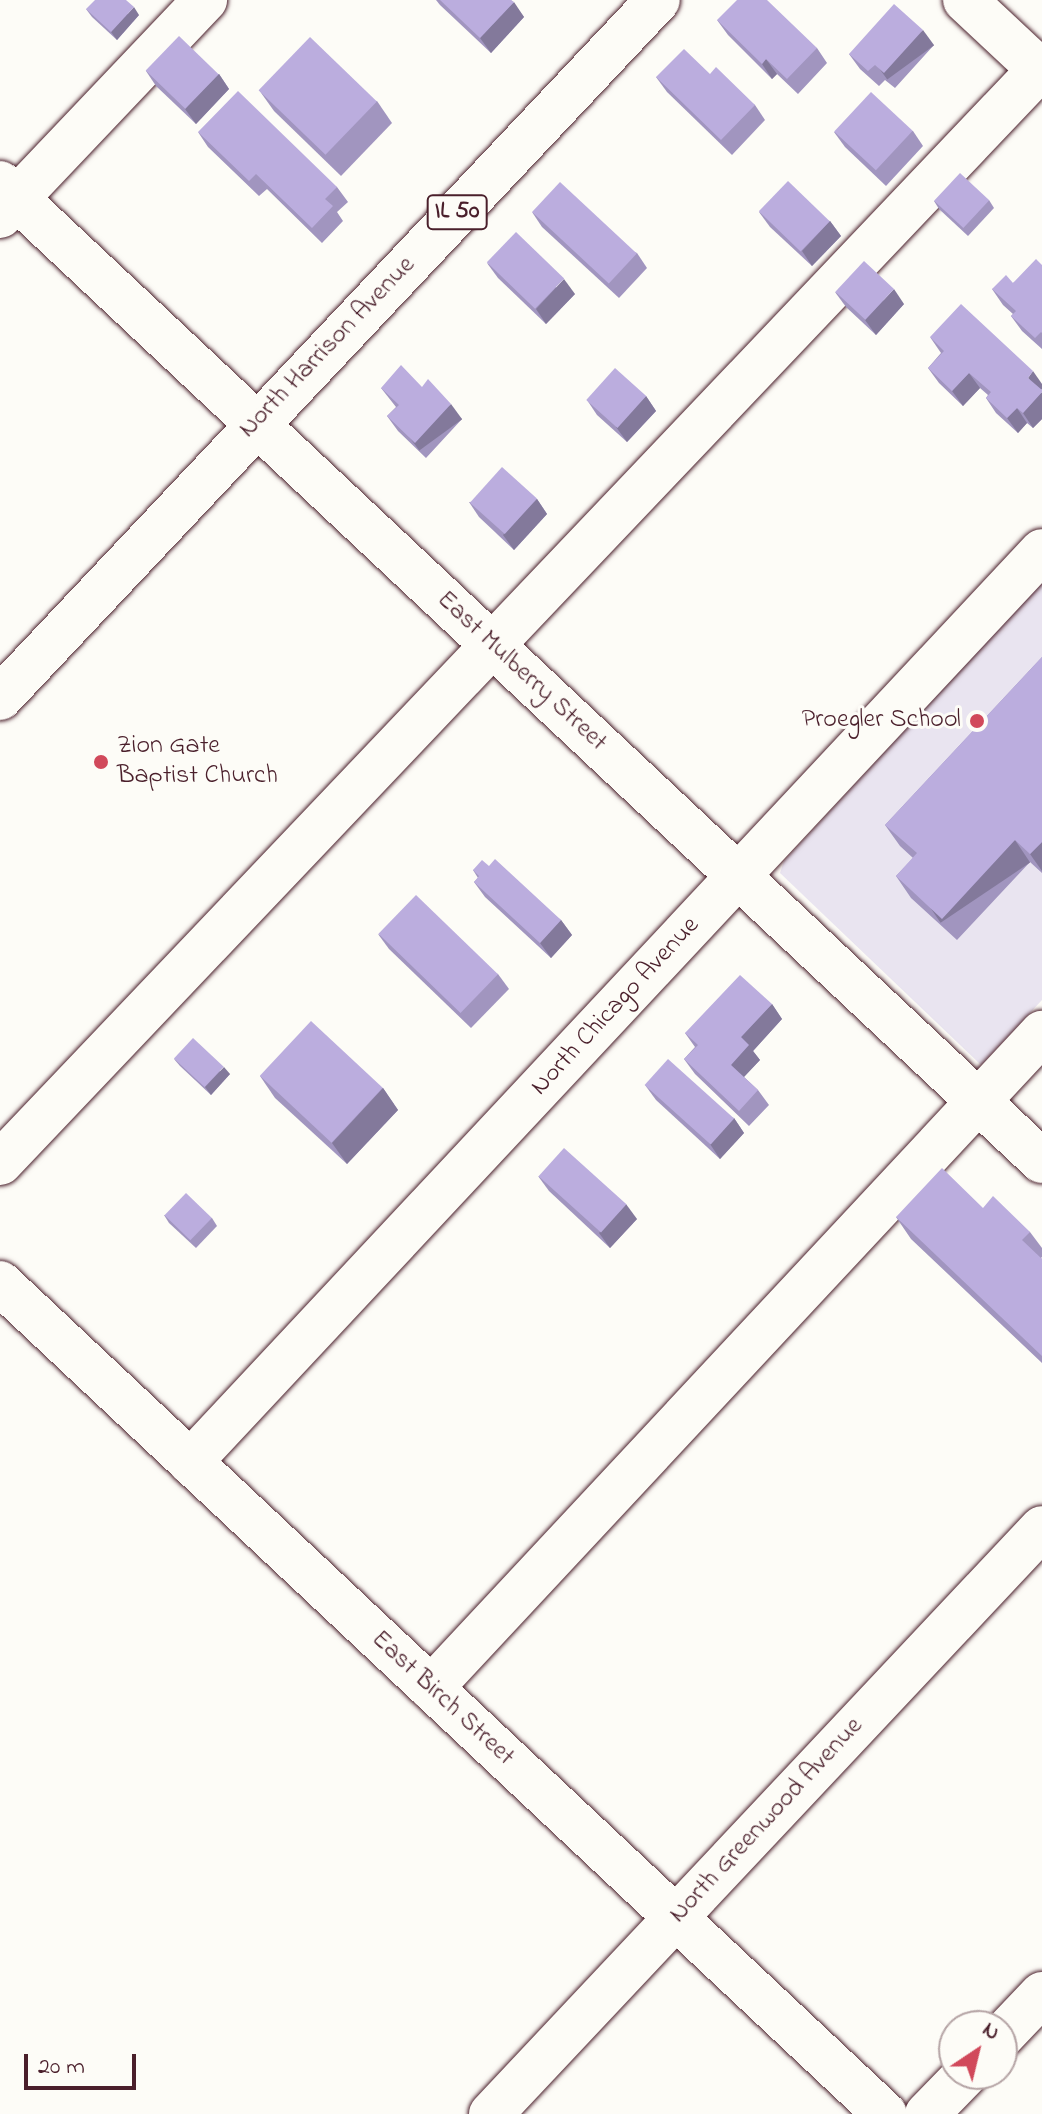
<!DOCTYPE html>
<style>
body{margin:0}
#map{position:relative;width:1042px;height:2114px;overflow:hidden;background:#fdfcf7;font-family:"Indie Flower",sans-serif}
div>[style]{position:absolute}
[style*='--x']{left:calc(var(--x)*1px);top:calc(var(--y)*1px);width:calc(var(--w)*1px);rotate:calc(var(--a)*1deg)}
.built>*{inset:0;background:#e9e4f0}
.roads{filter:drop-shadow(0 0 2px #4a1f2b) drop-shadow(0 0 2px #4a1f2b)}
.minor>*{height:44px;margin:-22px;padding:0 22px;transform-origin:22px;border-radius:22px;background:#fdfcf7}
.major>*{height:44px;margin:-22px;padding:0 22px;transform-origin:22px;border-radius:22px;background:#fdfcf7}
.wall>*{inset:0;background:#a195bf}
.shaded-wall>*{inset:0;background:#83799b;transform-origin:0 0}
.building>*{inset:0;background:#bbadde;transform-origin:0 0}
.dots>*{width:22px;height:22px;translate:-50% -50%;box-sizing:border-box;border:4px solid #fdfcf7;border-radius:50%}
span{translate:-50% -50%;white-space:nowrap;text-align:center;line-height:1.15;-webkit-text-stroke:6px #fdfcf7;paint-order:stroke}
.shield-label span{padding:2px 6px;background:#fdfcf7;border:2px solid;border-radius:6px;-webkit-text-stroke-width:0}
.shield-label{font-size:24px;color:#4a1f2b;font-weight:700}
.street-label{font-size:26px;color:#4a1f2b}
.poi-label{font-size:26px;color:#4a1f2b}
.right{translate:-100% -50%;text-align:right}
.left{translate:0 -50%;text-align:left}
.north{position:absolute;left:938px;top:2010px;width:80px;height:80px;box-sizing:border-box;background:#fdfcf7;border:2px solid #b5a4a5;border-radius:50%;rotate:35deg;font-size:22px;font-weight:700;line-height:32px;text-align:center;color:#4a1f2b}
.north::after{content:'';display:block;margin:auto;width:28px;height:36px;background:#d1495b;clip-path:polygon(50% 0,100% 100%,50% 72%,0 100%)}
.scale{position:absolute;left:24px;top:2054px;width:112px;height:36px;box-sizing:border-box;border:4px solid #4a1f2b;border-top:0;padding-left:10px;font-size:24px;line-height:28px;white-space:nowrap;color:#4a1f2b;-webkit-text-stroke:6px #fdfcf7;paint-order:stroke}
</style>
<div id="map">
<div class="built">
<div style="clip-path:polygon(1042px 582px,1042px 1000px,981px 1065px,780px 873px,784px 861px)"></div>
</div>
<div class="roads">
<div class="minor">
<div style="--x:965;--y:0;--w:105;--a:43.1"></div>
<div style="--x:0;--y:183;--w:1429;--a:43.19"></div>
<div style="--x:0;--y:216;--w:298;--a:-46.5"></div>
<div style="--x:0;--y:1163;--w:1512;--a:-46.45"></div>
<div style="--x:0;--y:1283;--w:1214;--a:43.2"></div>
<div style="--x:190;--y:1462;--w:1247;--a:-46.92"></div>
<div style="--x:431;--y:1688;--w:896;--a:-46.99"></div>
<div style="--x:1002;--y:2036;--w:58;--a:-46.4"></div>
<div style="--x:491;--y:2114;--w:804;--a:-46.76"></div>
<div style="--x:927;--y:2114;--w:56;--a:-45.7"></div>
</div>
<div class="major">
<div style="--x:0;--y:698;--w:959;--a:-46.69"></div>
</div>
</div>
<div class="wall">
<div style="clip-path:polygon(436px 0,511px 0,524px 17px,491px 53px,440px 5px)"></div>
<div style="clip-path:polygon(86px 9px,139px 15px,117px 40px,92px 17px)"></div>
<div style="clip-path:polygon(717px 20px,817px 48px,827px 63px,798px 94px,777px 74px,772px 79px,728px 35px)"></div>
<div style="clip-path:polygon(934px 45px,895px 88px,885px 80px,879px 86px,860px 69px,849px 54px)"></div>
<div style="clip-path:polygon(146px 71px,219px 74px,229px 89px,196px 124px,156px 86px)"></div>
<div style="clip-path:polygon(710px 74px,755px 105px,765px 120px,732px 155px,667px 92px,656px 77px)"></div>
<div style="clip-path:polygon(259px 90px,377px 101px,392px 123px,341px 176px,274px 111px)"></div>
<div style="clip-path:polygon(913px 131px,923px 146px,886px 186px,845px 147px,834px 132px)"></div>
<div style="clip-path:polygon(198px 132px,337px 187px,348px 202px,337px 212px,343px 221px,322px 243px,267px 189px,259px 196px,208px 147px)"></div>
<div style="clip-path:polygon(989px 200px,994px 208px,968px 236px,939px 209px,934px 201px)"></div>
<div style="clip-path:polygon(532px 212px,637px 253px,647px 268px,619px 298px,542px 227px)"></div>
<div style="clip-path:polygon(759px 212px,830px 221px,841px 236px,812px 266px,770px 227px)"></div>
<div style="clip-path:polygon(487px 263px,575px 294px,546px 324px,498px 278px)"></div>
<div style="clip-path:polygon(1042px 265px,1042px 349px,1022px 331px,1011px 316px,1013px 314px,1003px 305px,992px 289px,1013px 283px)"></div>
<div style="clip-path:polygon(835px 292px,904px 304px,876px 335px,846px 307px)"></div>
<div style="clip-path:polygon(930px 337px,1041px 389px,1042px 419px,1033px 428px,1027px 423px,1018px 433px,996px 413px,986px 398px,988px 395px,980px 388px,963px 406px,939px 383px,928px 368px,941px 353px)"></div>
<div style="clip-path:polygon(422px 387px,462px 419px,426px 458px,398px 431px,387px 416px,396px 407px,381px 388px)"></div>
<div style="clip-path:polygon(646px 396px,656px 411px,627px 442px,597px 415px,587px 400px)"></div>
<div style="clip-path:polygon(537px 499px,547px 514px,514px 550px,479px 517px,469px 502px)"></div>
<div style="clip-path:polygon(1042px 657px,1042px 873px,1030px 862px,957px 940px,911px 898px,896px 876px,913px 858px,900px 846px,885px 825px)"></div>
<div style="clip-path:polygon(489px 866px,561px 920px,572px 935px,551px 958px,485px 897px,474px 882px,478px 878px,473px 870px)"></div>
<div style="clip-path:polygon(378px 934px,498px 974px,509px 989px,471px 1028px,389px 949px)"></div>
<div style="clip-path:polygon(772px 1004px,782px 1019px,753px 1051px,760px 1060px,744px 1077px,758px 1090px,769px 1105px,749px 1126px,695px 1074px,684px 1059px,695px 1047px,685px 1033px)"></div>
<div style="clip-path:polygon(174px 1059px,230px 1074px,211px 1095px,180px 1066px)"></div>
<div style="clip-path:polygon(260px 1076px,383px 1088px,398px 1110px,347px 1164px,275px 1098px)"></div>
<div style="clip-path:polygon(645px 1085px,734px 1118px,744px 1133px,720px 1159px,656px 1100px)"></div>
<div style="clip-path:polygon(538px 1176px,637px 1219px,610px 1248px,549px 1191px)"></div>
<div style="clip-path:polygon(983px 1208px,1030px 1232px,1042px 1248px,1042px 1257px,1041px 1258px,1042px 1259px,1042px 1363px,911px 1239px,896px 1217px)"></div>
<div style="clip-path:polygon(164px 1215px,212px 1218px,217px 1226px,196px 1248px,169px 1223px)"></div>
</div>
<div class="shaded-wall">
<div style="clip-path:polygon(514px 2px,524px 17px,491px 53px,480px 38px)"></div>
<div style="clip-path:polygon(134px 7px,139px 15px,117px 40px,111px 32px)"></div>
<div style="left:923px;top:30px;width:19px;height:58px;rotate:54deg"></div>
<div style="clip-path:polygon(766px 59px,777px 74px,772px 79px,762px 64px)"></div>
<div style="clip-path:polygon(219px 74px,229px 89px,196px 124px,185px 109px)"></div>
<div style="clip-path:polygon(830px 221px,841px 236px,812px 266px,802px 251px)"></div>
<div style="clip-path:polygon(564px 279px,575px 294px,546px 324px,536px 309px)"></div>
<div style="clip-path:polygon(894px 289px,904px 304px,876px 335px,865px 320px)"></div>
<div style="clip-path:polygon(1033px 371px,1042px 384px,1042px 389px,1039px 393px,1028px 378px)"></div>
<div style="clip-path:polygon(969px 373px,980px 388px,963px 406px,952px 391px)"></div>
<div style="clip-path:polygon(1042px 392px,1042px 419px,1033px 428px,1023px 413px)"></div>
<div style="clip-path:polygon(646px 396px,656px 411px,627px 442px,616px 427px)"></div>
<div style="left:451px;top:404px;width:19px;height:53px;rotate:54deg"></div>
<div style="clip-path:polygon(1017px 408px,1027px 423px,1018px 433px,1007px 418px)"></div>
<div style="clip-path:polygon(537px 499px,547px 514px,514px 550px,503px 535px)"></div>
<div style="left:1015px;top:840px;width:27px;height:108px;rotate:56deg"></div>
<div style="clip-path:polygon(1042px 842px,1042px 871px,1030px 854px)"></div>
<div style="clip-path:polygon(561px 920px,572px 935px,551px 958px,540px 943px)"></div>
<div style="clip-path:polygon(772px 1004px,782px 1019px,753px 1051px,760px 1060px,741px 1080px,731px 1065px,741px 1037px)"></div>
<div style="clip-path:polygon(224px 1067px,230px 1074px,211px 1095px,205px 1087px)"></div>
<div style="clip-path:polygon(383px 1088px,398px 1110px,347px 1164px,332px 1143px)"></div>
<div style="clip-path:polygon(734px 1118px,744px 1133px,720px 1159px,710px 1144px)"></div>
<div style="clip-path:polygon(626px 1204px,637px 1219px,610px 1248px,599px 1233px)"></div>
</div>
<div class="building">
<div style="clip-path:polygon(95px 0,126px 0,134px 7px,111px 32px,86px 9px)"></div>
<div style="clip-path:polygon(440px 0,511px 0,514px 2px,480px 38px)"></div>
<div style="clip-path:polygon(737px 0,767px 0,817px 48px,787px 79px,766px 59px,762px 64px,717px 20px)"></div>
<div style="clip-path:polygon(894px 4px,923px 30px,884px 73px,875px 65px,868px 71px,849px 54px)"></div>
<div style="left:179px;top:36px;width:55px;height:48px;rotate:44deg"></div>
<div style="left:310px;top:37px;width:93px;height:74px;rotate:44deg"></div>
<div style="clip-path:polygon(684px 49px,710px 74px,716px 67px,755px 105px,721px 140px,656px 77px)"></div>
<div style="clip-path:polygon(238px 91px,337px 187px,325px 199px,333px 206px,312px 228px,256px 174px,249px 181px,198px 132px)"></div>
<div style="left:871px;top:92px;width:57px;height:54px;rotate:43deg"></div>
<div style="left:960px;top:173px;width:40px;height:38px;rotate:43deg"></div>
<div style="left:788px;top:181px;width:58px;height:42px;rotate:44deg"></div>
<div style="left:560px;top:182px;width:105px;height:41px;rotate:43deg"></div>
<div style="left:516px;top:232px;width:67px;height:42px;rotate:44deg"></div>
<div style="clip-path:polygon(1036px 259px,1042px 265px,1042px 333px,1041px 332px,1035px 338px,1011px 316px,1016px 311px,992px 289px,1006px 275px,1013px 283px)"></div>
<div style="left:864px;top:261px;width:41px;height:42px;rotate:43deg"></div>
<div style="clip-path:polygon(961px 304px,1033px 371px,1028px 378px,1042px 390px,1042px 392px,1023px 413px,1017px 408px,1007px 418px,986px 398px,991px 392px,969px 373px,952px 391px,928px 368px,944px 351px,930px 337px)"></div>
<div style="clip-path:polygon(401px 365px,422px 387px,428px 379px,451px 404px,415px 443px,387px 416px,399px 405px,381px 388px)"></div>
<div style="left:615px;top:368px;width:42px;height:43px;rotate:42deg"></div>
<div style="left:502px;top:467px;width:47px;height:48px;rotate:42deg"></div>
<div style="clip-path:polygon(1042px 657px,1042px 842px,1030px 854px,1015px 840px,942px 919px,896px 876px,917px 853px,885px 825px)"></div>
<div style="clip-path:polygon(495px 859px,561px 920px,540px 943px,474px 882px,479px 876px,473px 870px,482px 860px,489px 866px)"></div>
<div style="left:416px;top:895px;width:114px;height:54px;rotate:44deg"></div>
<div style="clip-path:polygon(740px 975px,772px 1004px,741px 1037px,749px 1045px,731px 1065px,758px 1090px,739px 1111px,684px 1059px,698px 1045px,685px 1033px)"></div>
<div style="left:311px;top:1021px;width:98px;height:75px;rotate:43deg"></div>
<div style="left:193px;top:1038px;width:42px;height:28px;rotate:43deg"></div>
<div style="left:668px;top:1059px;width:89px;height:35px;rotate:42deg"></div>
<div style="left:564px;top:1148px;width:84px;height:38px;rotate:42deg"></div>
<div style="clip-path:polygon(942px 1168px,983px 1208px,993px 1196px,1030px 1232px,1022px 1240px,1042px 1259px,1042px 1356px,896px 1217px)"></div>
<div style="left:186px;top:1193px;width:36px;height:31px;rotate:44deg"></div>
</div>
<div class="dots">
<div style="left:977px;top:721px;background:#d1495b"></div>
<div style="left:101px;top:762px;background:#d1495b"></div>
</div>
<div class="shield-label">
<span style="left:457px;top:212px">IL 50</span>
</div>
<div class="street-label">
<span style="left:328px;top:348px;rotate:-46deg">North Harrison Avenue</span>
<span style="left:521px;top:672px;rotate:43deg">East Mulberry Street</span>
<span style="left:616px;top:1007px;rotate:-47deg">North Chicago Avenue</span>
<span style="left:442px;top:1699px;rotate:43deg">East Birch Street</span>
<span style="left:767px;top:1821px;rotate:-47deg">North Greenwood Avenue</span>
</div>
<div class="poi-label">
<span class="right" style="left:961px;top:721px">Proegler School</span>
<span class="left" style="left:117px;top:762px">Zion Gate<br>Baptist Church</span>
</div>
<div class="north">N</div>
<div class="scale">20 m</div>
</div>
